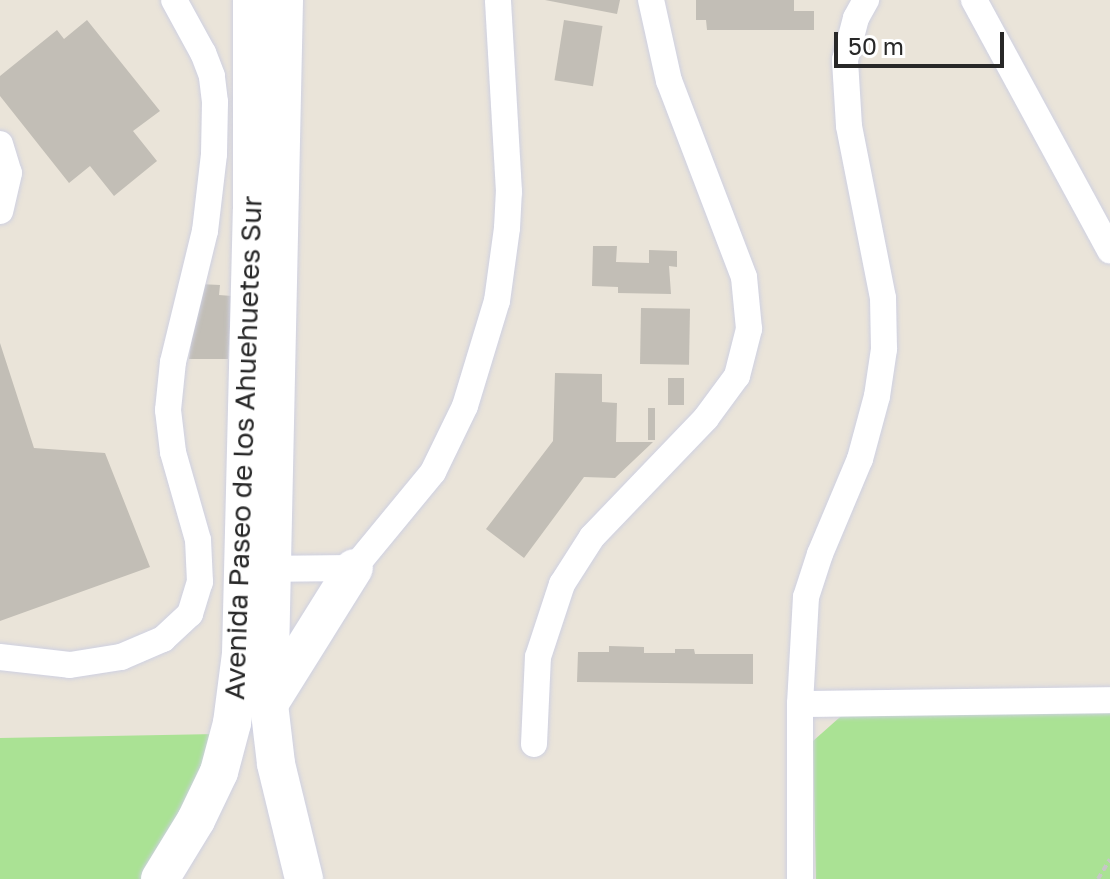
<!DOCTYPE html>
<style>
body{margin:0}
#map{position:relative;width:1110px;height:879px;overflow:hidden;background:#eae4d9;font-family:"Golos Text",sans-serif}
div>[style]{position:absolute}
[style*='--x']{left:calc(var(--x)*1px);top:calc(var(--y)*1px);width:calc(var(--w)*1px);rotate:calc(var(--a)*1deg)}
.green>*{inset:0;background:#aae294}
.building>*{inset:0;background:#c2beb6;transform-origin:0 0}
.path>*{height:4px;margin-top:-2px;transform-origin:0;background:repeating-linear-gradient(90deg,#c7c7c7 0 6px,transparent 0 10px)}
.roads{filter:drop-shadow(0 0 2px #ced0e1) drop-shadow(0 0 2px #ced0e1)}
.street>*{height:26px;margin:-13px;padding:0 13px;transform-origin:13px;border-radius:13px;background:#fff}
.secondary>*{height:38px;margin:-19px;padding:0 19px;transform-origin:19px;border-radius:19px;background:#fff}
span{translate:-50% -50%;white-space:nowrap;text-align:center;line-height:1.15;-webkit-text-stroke:6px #fff;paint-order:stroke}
.street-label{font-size:28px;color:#282828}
.scale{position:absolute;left:834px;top:32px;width:170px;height:36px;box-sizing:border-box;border:4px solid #282828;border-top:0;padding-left:10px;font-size:24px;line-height:28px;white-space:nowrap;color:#282828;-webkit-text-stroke:6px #fff;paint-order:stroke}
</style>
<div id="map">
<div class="green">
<div style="clip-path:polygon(1110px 708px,1110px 879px,816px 879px,813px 741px,848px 710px)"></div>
<div style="clip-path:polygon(217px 734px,149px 879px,0 879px,0 738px)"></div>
</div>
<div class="building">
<div style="clip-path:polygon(545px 0,620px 0,617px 14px)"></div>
<div style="clip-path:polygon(696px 0,794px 0,794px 11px,814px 11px,814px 30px,707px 30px,706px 20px,696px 20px)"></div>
<div style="clip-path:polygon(87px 20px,160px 111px,133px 131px,157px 161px,114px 196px,90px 166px,69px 183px,0 96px,0 76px,57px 30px,64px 39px)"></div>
<div style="left:564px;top:20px;width:39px;height:61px;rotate:9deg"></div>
<div style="clip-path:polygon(593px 246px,617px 246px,616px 262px,649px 263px,649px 250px,677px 251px,677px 267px,669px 266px,671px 294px,618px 293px,618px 287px,592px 286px)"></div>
<div style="clip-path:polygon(199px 284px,220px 285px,219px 295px,232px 296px,228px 359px,189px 359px)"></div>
<div style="left:641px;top:308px;width:49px;height:56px;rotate:1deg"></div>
<div style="clip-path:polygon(0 343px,34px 448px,105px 453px,150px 567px,0 621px)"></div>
<div style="clip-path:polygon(555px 373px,602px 374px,602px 402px,617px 403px,616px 442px,653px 442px,615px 478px,584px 477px,524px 558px,486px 529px,553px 441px)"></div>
<div style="left:668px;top:378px;width:16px;height:27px"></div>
<div style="left:648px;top:408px;width:7px;height:32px"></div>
<div style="clip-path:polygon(609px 646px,644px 647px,644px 653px,675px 653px,675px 649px,694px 649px,695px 654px,753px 654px,753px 684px,577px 682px,578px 652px,609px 652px)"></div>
</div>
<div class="path">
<div style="--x:1098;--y:879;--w:23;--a:-59"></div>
</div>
<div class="roads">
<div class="street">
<div style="--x:974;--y:0;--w:285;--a:61.5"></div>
<div style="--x:0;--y:144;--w:30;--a:73"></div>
<div style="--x:9;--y:173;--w:39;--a:103"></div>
<div style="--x:256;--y:569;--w:98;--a:-0.6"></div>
<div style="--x:354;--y:568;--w:124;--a:-50.5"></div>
<div style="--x:433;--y:472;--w:73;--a:-64.1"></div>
<div style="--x:465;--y:406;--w:110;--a:-73.1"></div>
<div style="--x:497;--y:301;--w:74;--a:-82.2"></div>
<div style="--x:507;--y:228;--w:36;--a:-87"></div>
<div style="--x:509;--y:192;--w:192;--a:-93.3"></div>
<div style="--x:0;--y:657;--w:70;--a:6.5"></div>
<div style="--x:70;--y:665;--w:52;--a:-8.9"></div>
<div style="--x:121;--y:657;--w:46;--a:-23.2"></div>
<div style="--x:163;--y:639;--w:37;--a:-43"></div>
<div style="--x:190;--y:614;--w:34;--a:-73"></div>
<div style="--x:200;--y:582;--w:42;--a:-92.7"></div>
<div style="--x:198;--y:540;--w:91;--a:-105.9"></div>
<div style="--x:173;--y:452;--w:42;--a:-96.8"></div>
<div style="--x:168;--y:410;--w:48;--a:-84.1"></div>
<div style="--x:173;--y:362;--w:135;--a:-76.3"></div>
<div style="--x:205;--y:231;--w:78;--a:-83.3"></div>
<div style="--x:214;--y:154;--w:52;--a:-88.9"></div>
<div style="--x:215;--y:102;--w:26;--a:-97"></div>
<div style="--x:212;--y:76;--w:25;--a:-111"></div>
<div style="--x:203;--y:53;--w:60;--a:-118.7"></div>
<div style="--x:800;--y:704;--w:310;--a:-0.7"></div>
<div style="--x:534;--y:744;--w:87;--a:-87.4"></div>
<div style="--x:538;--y:657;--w:77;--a:-71.8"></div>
<div style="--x:562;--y:584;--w:56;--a:-57.4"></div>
<div style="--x:592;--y:537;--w:165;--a:-46.2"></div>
<div style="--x:706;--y:418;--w:52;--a:-53.6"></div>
<div style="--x:737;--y:376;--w:49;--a:-75.7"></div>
<div style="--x:749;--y:329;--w:52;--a:-95.5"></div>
<div style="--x:744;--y:277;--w:210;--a:-110.9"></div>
<div style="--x:669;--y:81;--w:83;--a:-102.5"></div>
<div style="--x:800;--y:879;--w:175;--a:-90"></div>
<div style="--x:800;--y:704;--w:107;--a:-86.8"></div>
<div style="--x:806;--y:597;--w:45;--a:-72"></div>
<div style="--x:820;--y:554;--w:103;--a:-67.2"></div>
<div style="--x:860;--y:459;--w:65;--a:-74.9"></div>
<div style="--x:877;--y:396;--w:48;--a:-81.5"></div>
<div style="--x:884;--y:349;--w:51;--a:-91.1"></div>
<div style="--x:883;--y:298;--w:175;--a:-101.2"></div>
<div style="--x:849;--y:126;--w:66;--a:-93.5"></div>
<div style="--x:845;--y:60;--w:43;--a:-75.3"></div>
<div style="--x:856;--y:18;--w:21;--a:-61"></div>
</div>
<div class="secondary">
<div style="--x:284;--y:0;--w:704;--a:91.22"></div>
<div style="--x:269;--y:704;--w:60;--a:83.3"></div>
<div style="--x:276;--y:764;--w:118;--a:76.3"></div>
<div style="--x:269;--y:704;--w:160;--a:-58"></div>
<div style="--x:160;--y:879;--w:69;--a:-58.6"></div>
<div style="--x:196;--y:820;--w:53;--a:-64.4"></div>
<div style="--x:219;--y:772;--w:51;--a:-75.1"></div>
<div style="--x:232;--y:723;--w:70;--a:-82.6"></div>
<div style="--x:241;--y:654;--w:444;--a:-88.6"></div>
<div style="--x:252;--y:210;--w:210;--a:-90"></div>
</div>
</div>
<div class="street-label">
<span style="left:243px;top:448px;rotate:-88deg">Avenida Paseo de los Ahuehuetes Sur</span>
</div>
<div class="scale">50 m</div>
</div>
